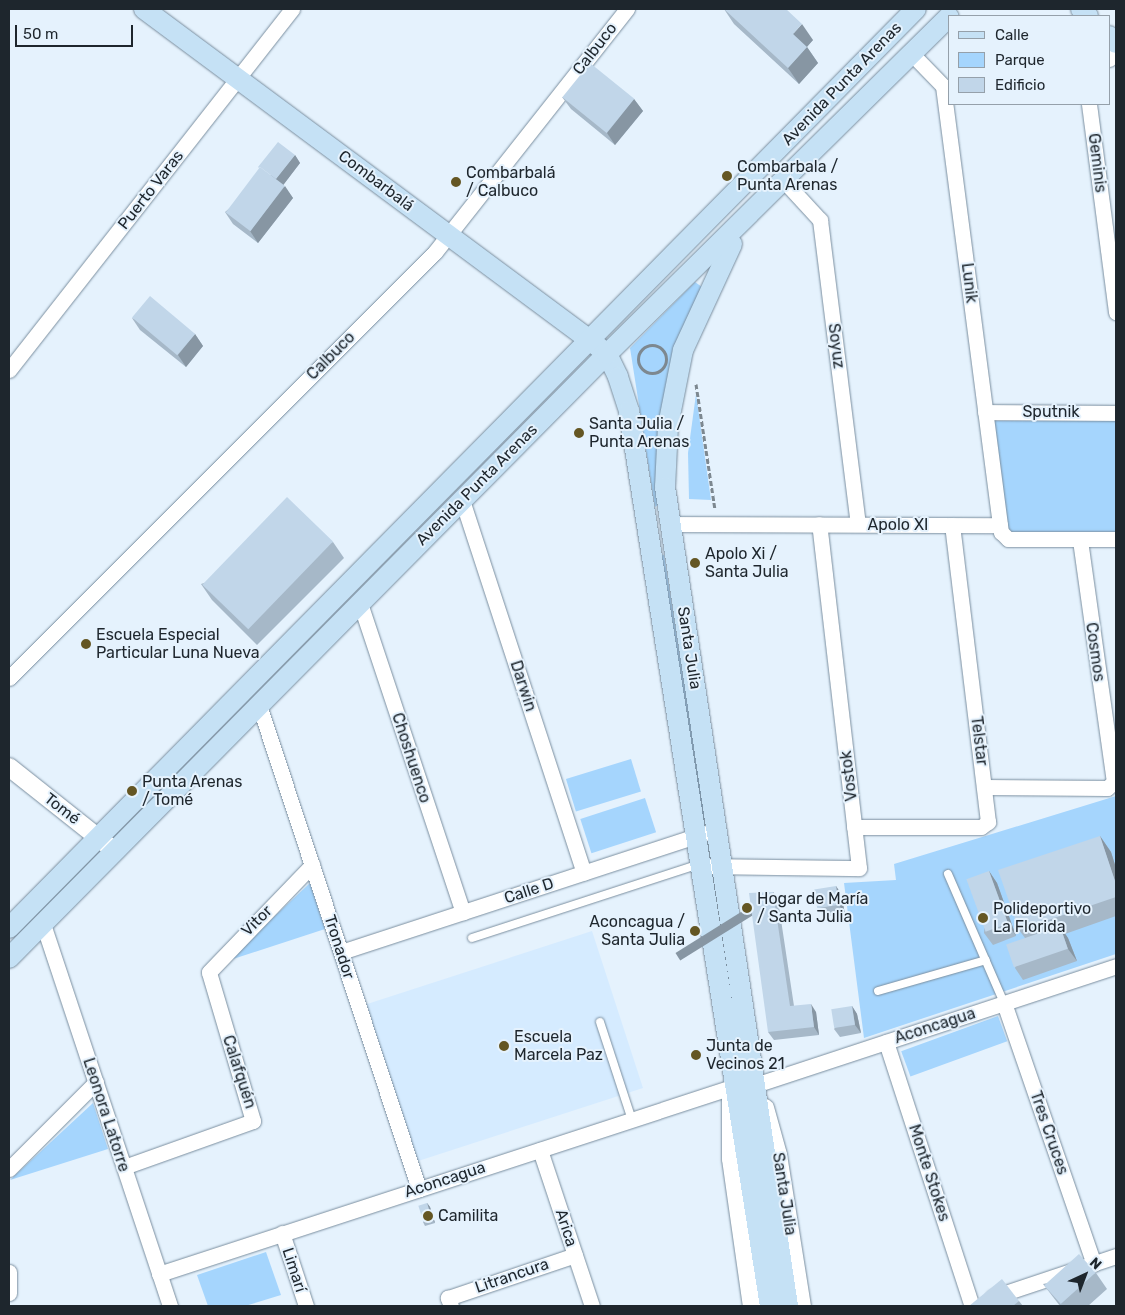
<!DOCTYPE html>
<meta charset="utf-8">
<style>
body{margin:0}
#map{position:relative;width:1125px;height:1315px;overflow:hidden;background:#e5f2fd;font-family:Rubik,sans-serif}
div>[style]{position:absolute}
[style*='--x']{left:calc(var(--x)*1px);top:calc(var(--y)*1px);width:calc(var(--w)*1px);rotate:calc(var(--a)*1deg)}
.built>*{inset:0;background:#d5ebff;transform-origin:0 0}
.green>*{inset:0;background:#a5d5fd;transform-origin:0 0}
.path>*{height:3px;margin-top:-1.5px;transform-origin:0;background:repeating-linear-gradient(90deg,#7d8890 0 5px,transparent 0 7.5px)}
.path>.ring{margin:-1.5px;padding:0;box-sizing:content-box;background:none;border:3px solid #7d8890;border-radius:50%}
.roads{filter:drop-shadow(0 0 1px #7a8e9f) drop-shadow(0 0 1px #7a8e9f)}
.service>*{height:8px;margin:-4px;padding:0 4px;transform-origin:4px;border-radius:4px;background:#fff}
.minor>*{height:15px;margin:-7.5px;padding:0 7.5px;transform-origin:7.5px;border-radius:7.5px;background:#fff}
.tertiary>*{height:18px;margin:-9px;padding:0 9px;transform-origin:9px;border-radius:9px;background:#fff}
.secondary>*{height:20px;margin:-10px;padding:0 10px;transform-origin:10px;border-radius:10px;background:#c5e1f5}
.wall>*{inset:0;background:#a6b8c8}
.shaded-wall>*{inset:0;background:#8796a3;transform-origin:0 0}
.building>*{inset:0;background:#c1d6e9;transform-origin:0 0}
.dots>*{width:14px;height:14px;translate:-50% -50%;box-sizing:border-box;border:2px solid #e5f2fd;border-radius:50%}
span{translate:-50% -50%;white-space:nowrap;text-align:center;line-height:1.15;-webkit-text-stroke:4px #e5f2fd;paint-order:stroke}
.street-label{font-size:16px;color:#1e262d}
.poi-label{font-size:16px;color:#1e262d}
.left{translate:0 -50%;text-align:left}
.right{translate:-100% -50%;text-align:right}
.frame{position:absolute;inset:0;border:10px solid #1e262d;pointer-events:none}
.legend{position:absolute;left:948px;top:15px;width:162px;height:90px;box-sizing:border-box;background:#e5f2fd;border:1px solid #95a0aa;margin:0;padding:6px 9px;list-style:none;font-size:15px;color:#1e262d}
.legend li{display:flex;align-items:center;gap:10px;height:25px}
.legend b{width:25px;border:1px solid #95a0aa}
.north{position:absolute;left:1060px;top:1250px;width:50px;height:50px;-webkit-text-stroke:4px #e5f2fd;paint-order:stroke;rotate:43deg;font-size:14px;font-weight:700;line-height:20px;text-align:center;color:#1e262d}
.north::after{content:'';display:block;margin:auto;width:18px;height:22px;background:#1e262d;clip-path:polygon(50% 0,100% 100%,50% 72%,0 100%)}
.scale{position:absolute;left:15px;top:25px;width:118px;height:22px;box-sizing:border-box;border:2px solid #1e262d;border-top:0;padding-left:6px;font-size:15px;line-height:18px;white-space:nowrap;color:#1e262d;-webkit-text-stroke:4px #e5f2fd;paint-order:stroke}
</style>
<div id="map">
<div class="built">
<div style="left:592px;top:931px;width:165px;height:238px;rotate:72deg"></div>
</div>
<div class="green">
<div style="clip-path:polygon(695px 282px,702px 287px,657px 452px,659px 504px,655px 507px,630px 348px)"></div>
<div style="clip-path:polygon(696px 394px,711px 500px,689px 499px,688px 453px)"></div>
<div style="clip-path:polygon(1116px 420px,1116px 535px,1014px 535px,1007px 531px,993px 421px)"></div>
<div style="left:664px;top:555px;width:267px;height:3px;rotate:81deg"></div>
<div style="left:631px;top:759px;width:34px;height:68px;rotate:73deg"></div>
<div style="clip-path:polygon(1116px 796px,1116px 954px,864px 1038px,844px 883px,896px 880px,894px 864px)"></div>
<div style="left:645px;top:798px;width:36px;height:68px;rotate:72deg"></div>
<div style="clip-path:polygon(310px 883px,325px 929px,227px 961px)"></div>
<div style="left:998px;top:1016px;width:27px;height:103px;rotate:70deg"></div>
<div style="clip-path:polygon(93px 1103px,108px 1149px,10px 1180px)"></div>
<div style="clip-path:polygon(266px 1252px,281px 1295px,245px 1306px,208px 1306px,197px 1275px)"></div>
</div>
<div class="path">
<div class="ring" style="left:638px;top:345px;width:25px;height:25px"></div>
<div style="--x:696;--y:384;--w:126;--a:81.4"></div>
</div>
<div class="roads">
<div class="service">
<div style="--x:948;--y:874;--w:141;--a:66.5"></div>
<div style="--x:472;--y:938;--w:237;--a:-18"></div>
<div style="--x:878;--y:991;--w:112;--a:-16"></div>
<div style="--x:600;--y:1022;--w:103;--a:71.9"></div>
</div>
<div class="minor">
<div style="--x:912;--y:54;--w:45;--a:45.9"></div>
<div style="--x:943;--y:86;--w:450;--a:82.6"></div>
<div style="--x:1001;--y:532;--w:10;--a:45"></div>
<div style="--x:1008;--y:539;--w:108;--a:0"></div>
<div style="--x:1109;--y:59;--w:11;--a:-49"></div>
<div style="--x:1089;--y:104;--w:210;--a:82.6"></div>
<div style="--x:785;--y:182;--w:52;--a:47.4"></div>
<div style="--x:820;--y:220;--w:306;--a:82.9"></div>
<div style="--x:9;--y:370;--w:459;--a:-51.9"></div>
<div style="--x:985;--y:412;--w:131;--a:0.4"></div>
<div style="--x:462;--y:500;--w:392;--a:71.9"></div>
<div style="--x:669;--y:524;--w:331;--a:0.2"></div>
<div style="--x:360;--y:603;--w:326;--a:71.6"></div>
<div style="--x:9;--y:678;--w:602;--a:-45"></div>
<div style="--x:435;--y:252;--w:310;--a:-51.7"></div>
<div style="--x:259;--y:705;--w:510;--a:71.71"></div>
<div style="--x:985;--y:787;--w:122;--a:0.5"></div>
<div style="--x:1107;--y:788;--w:9;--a:-41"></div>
<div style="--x:1114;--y:782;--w:245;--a:-98"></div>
<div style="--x:854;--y:827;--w:127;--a:0"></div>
<div style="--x:981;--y:827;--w:9;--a:-36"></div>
<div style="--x:988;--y:822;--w:299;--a:-96.9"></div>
<div style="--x:711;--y:866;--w:148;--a:0.8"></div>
<div style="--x:859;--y:868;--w:346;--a:-96.6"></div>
<div style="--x:43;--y:924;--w:403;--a:71.6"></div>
<div style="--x:341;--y:952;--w:383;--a:-18.1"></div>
<div style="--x:1004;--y:1003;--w:276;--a:71"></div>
<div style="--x:886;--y:1042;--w:275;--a:72"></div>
<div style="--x:755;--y:1085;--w:380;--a:-18.2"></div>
<div style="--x:540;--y:1150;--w:164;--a:71.6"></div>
<div style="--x:124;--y:1167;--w:137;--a:-19.6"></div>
<div style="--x:253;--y:1121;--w:155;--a:-106.5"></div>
<div style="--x:209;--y:972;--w:149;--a:-46.1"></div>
<div style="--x:9;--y:1169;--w:123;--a:-45"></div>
<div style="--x:282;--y:1233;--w:77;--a:71.8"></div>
<div style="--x:9;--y:1272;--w:21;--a:90"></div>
<div style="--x:159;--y:1274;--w:603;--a:-18.07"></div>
<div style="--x:993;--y:1297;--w:130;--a:-18.4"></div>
<div style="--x:451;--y:1306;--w:9;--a:-111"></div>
<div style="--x:448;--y:1298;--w:134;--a:-18.7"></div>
</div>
<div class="tertiary">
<div style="--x:9;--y:767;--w:135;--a:38.4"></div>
<div style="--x:731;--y:1092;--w:67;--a:90"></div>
<div style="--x:731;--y:1159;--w:148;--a:81.9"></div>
<div style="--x:765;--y:1108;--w:49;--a:74.5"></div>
<div style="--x:778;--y:1155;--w:153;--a:81"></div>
</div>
<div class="secondary">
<div style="--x:144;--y:9;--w:557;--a:36.6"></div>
<div style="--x:591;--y:341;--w:21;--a:39"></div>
<div style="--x:607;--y:354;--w:25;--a:64"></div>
<div style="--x:618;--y:377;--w:36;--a:72"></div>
<div style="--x:629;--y:411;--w:906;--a:81.05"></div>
<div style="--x:1081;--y:9;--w:10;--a:45"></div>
<div style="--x:1109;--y:36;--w:10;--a:45"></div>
<div style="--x:732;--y:244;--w:117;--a:114.8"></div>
<div style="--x:683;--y:350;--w:77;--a:101.2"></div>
<div style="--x:668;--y:426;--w:61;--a:92.8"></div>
<div style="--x:665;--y:487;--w:828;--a:81.46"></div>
<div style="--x:9;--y:928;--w:1291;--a:-45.38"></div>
<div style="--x:9;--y:958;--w:850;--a:-45.29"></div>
<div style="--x:607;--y:354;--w:480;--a:-44.6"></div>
</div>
</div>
<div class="wall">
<div style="clip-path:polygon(724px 9px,813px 40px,807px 47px,818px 63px,799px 84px,734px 24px)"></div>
<div style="clip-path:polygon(562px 97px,634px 99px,643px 111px,615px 145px,571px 109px)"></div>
<div style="clip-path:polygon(295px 155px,300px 163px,283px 185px,293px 198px,258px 243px,233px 224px,225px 212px)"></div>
<div style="clip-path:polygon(132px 318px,195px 334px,203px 346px,186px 367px,140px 330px)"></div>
<div style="clip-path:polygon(333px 542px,344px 558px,257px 645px,212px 600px,201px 584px)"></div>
<div style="clip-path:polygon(1100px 836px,1111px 852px,1116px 868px,1116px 916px,1065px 934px,1068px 938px,1077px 961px,1023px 980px,1015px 968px,1025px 938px,1019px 930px)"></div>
<div style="clip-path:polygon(989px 871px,997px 883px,1016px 936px,993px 945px,984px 933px)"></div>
<div style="clip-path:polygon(836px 886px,841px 894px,845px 914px,824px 917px,818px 909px)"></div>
<div style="clip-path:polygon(773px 892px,778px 900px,794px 1006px,816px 1012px,819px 1035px,774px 1040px,768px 1032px)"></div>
<div style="clip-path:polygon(852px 1006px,857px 1014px,861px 1033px,840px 1037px,834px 1029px)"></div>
<div style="clip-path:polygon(427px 1203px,430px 1207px,435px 1223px,425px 1226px,423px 1222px)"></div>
<div style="clip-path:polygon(1096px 1273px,1107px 1289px,1088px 1306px,1060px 1306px,1043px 1284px)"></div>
<div style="clip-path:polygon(1019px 1301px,1023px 1306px,969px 1306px)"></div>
</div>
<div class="shaded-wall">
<div style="clip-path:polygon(802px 24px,813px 40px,804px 50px,793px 34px)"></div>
<div style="clip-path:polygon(807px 47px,818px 63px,799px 84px,788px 68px)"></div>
<div style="clip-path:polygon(634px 99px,643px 111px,615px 145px,607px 133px)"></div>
<div style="clip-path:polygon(295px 155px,300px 163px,281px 188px,275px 180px)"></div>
<div style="clip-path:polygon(285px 186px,293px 198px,258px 243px,250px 231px)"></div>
<div style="clip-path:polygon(195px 334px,203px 346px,186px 367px,178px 355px)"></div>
<div style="clip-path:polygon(1100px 836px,1111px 852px,1116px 868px,1116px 884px)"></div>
<div style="clip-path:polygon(989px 871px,997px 883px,1016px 936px,1008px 924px)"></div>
<div style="clip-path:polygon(836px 886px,841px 894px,845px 914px,839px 905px)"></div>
<div style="left:773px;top:892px;width:9px;height:115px;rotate:58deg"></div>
<div style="clip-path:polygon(1060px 926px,1068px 938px,1077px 961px,1068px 949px)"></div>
<div style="clip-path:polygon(811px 1004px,816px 1012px,819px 1035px,814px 1027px)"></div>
<div style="clip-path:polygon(852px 1006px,857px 1014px,861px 1033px,855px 1025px)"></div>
<div style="clip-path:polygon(427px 1203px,430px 1207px,435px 1223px,432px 1219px)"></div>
</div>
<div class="building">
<div style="clip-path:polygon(724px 9px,786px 9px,802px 24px,793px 34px,807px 47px,788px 68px)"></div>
<div style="left:590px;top:63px;width:57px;height:44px;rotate:39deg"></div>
<div style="clip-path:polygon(278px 142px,295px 155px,276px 179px,260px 167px,259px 168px,258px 167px)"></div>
<div style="left:260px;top:167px;width:31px;height:57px;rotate:37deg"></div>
<div style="left:150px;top:296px;width:59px;height:28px;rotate:40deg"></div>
<div style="left:287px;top:497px;width:64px;height:122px;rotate:44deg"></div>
<div style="clip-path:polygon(1100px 836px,1116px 884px,1116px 897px,1019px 930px,998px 870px)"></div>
<div style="left:989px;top:871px;width:56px;height:24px;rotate:70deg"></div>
<div style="left:836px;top:886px;width:19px;height:22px;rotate:81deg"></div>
<div style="clip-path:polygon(773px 892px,790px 1006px,811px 1004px,814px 1027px,768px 1032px,749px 893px)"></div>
<div style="left:1060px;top:926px;width:24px;height:57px;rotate:71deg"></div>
<div style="left:852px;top:1006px;width:19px;height:21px;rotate:81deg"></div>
<div style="left:427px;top:1203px;width:17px;height:9px;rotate:73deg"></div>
<div style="left:1079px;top:1254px;width:25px;height:47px;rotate:48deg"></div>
<div style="clip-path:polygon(1002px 1279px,1019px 1301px,1013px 1306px,969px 1306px)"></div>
</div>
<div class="dots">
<div style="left:727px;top:176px;background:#645623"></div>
<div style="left:456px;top:182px;background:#645623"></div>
<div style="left:579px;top:433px;background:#645623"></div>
<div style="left:695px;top:563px;background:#645623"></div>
<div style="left:86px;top:644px;background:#645623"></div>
<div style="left:132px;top:791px;background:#645623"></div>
<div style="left:747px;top:908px;background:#645623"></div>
<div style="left:983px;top:918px;background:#645623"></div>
<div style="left:695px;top:931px;background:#645623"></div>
<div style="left:504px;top:1046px;background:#645623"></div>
<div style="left:696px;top:1055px;background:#645623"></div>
<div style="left:428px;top:1216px;background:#645623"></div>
</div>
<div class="street-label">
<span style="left:595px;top:49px;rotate:-52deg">Calbuco</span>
<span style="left:842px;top:84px;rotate:-46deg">Avenida Punta Arenas</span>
<span style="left:1097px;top:163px;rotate:83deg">Geminis</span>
<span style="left:376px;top:181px;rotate:37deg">Combarbalá</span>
<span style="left:151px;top:190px;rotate:-52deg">Puerto Varas</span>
<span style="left:969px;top:283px;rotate:83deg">Lunik</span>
<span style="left:836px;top:346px;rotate:83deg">Soyuz</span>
<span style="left:331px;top:356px;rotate:-45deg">Calbuco</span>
<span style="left:1051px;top:412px">Sputnik</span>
<span style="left:477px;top:485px;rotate:-45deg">Avenida Punta Arenas</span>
<span style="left:898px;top:525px">Apolo XI</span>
<span style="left:689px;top:648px;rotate:81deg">Santa Julia</span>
<span style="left:1095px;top:652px;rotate:82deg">Cosmos</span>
<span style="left:523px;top:686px;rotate:72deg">Darwin</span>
<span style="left:979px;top:741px;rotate:83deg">Telstar</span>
<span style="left:411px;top:758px;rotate:72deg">Choshuenco</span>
<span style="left:849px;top:776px;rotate:-97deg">Vostok</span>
<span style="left:62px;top:809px;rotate:38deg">Tomé</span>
<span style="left:529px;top:891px;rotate:-18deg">Calle D</span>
<span style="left:257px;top:921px;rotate:-45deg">Vitor</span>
<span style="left:339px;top:947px;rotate:72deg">Tronador</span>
<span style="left:935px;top:1026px;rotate:-18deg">Aconcagua</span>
<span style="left:239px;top:1072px;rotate:72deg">Calafquén</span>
<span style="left:106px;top:1115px;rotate:72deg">Leonora Latorre</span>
<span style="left:1049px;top:1133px;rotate:71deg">Tres Cruces</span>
<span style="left:929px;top:1173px;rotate:72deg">Monte Stokes</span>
<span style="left:445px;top:1180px;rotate:-18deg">Aconcagua</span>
<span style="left:784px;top:1194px;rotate:81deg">Santa Julia</span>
<span style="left:566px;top:1228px;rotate:72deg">Arica</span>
<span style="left:294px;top:1270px;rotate:72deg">Limarí</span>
<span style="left:512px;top:1276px;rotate:-19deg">Litrancura</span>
</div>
<div class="poi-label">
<span class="left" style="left:737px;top:176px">Combarbala /<br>Punta Arenas</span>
<span class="left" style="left:466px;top:182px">Combarbalá<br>/ Calbuco</span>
<span class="left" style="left:589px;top:433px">Santa Julia /<br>Punta Arenas</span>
<span class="left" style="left:705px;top:563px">Apolo Xi /<br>Santa Julia</span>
<span class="left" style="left:96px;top:644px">Escuela Especial<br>Particular Luna Nueva</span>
<span class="left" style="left:142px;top:791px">Punta Arenas<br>/ Tomé</span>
<span class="left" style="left:757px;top:908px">Hogar de María<br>/ Santa Julia</span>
<span class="left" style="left:993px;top:918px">Polideportivo<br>La Florida</span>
<span class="right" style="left:685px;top:931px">Aconcagua /<br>Santa Julia</span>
<span class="left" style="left:514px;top:1046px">Escuela<br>Marcela Paz</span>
<span class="left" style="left:706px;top:1055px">Junta de<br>Vecinos 21</span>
<span class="left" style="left:438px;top:1216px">Camilita</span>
</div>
<div class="frame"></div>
<ul class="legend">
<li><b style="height:6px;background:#c5e1f5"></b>Calle</li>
<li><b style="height:14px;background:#a5d5fd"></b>Parque</li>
<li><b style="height:14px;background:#c1d6e9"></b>Edificio</li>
</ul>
<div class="north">N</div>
<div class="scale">50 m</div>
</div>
